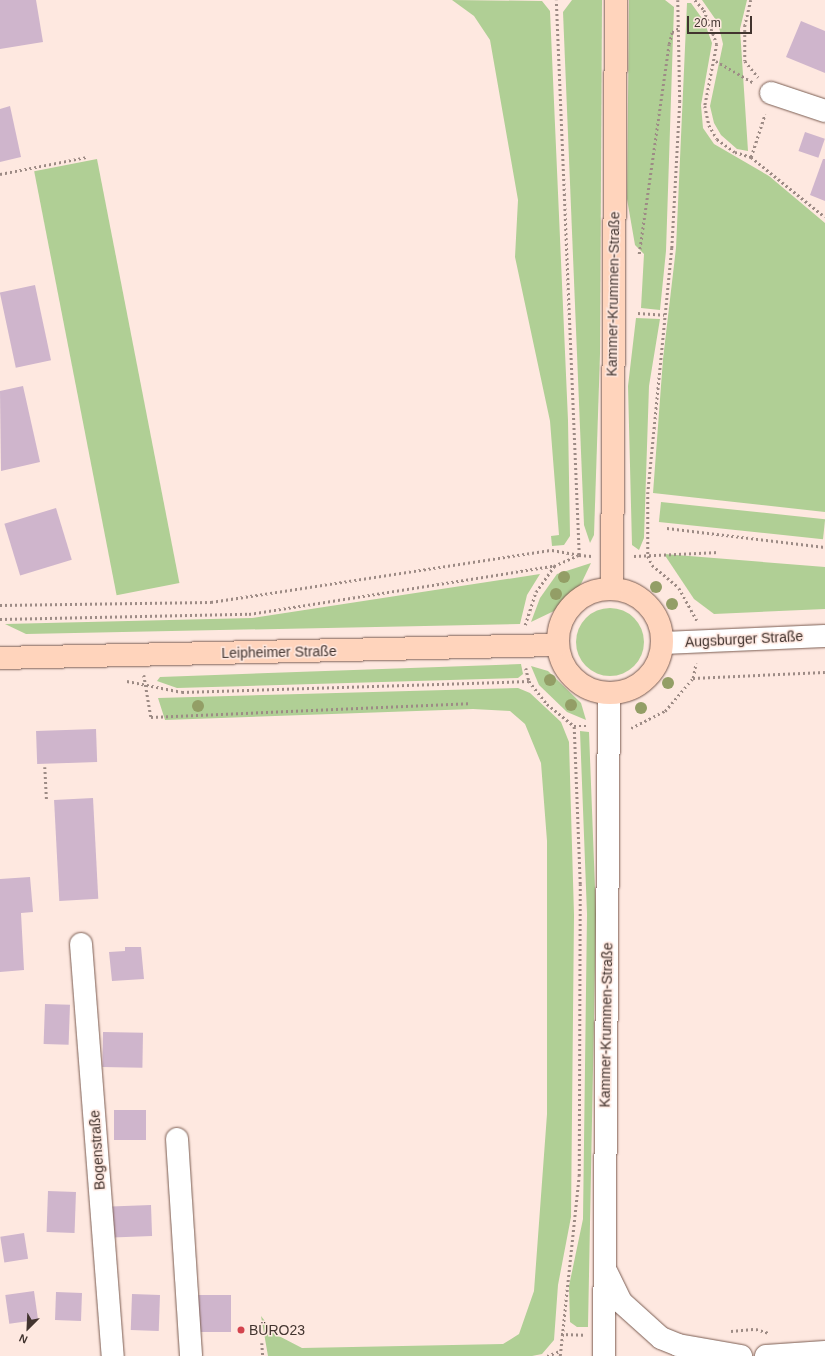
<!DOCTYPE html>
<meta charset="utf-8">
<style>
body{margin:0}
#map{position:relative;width:825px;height:1356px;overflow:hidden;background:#fee8e0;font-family:Arial,sans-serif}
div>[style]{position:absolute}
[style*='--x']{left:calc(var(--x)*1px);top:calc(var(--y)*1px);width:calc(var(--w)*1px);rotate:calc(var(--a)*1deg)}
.green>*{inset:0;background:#b0cf95;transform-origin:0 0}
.round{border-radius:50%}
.building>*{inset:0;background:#cfb5cc;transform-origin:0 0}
.path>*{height:2.5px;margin-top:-1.25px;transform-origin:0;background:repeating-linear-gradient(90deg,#9d8b85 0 2px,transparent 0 5px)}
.roads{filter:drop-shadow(0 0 1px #7b5d52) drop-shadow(0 0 1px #7b5d52)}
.minor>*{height:22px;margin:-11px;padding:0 11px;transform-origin:11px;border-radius:11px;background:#fff}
.major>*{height:22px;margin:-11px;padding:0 11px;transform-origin:11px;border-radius:11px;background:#ffd4bc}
.major>.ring{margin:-11px;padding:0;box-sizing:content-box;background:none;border:22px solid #ffd4bc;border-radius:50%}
.trees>*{width:12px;height:12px;margin:-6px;border-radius:50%;background:#939e66}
.dots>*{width:11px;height:11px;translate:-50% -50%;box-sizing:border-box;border:2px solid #fee8e0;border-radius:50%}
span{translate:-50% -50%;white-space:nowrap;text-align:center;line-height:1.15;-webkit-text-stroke:3px #fee8e0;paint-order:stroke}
.street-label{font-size:14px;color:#42342f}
.poi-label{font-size:14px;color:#42342f}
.left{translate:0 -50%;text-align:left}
.north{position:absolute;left:8px;top:1308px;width:40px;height:40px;-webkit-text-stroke:3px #fee8e0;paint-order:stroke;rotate:204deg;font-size:11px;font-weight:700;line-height:16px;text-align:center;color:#42342f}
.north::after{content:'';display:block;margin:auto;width:14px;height:18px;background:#42342f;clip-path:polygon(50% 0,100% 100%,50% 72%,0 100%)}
.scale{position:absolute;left:687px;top:16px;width:65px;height:18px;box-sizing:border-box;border:2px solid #42342f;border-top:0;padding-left:5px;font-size:12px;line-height:14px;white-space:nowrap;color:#42342f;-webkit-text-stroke:3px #fee8e0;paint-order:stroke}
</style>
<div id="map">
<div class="green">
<div style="clip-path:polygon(452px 0,542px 1px,550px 11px,568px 420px,570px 536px,564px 545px,552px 546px,551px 536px,559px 535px,550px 421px,515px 257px,518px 200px,490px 40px,474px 16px)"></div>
<div style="clip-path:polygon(572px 0,602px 0,600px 354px,594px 535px,590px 543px,584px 525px,563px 12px)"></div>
<div style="clip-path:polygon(629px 0,665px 0,674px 7px,666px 251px,660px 310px,641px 308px,644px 254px,635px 245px,627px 199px)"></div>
<div style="clip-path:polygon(702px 0,747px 0,740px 29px,748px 151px,737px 149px,721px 135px,714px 123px,710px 106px,723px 44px,718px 23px)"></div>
<div style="clip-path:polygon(687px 3px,691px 3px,704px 21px,712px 43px,701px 105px,703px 128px,714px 144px,769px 176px,825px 223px,825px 512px,653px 493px,663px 359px,676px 248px)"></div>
<div style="left:97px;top:159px;width:432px;height:64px;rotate:79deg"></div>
<div style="clip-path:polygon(636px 318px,660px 319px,649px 386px,644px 538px,639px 550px,632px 545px,628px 386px)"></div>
<div style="left:661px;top:502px;width:165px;height:20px;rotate:6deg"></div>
<div style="clip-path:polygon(664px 554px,825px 567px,825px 609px,714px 614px,694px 599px)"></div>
<div style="clip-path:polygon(591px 563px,581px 584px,554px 611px,531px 622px,540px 598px,557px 574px)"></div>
<div style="clip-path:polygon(540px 574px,527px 595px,520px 624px,26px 634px,5px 624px,252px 618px)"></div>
<div class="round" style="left:576px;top:608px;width:68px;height:68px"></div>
<div style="clip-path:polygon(521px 664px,523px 674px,518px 678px,177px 688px,157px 681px,160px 677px)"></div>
<div style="clip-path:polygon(531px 666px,548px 671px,581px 703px,586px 720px,567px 712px,539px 685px)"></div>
<div style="clip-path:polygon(518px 688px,530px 693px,561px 722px,569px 742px,574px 915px,571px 1217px,558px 1285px,554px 1340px,542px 1354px,532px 1356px,268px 1356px,261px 1316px,275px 1334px,302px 1348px,503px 1344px,519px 1334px,534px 1291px,547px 1114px,547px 841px,541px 763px,525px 724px,510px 711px,473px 709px,165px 720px,158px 698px)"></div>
<div style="clip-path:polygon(580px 731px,589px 732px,596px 914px,588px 1327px,577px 1327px,570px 1322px,569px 1286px,583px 1219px,587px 914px)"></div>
</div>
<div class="building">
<div style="clip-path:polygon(0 0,36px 0,43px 42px,0 49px)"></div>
<div style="clip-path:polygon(801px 21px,825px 31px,825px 73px,786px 57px)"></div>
<div style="clip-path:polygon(10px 106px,21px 157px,0 162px,0 109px)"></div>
<div style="left:805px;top:132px;width:21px;height:20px;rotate:19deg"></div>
<div style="clip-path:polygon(823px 159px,825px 159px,825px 201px,810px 195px)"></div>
<div style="left:35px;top:285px;width:77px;height:36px;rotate:78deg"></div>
<div style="clip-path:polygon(23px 386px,40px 462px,1px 471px,0 391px)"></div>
<div style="left:56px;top:508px;width:54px;height:54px;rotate:73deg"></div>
<div style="left:96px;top:729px;width:33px;height:60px;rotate:88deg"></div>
<div style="left:93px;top:798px;width:101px;height:39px;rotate:87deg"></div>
<div style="clip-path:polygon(30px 877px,33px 912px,21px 913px,24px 970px,0 972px,0 879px)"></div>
<div style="clip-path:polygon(125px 947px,141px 947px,144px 979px,112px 981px,109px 952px,125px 951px)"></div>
<div style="left:45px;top:1004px;width:25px;height:40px;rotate:2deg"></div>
<div style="left:103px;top:1032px;width:40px;height:35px;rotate:1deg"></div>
<div style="left:114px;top:1110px;width:32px;height:30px"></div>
<div style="left:48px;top:1191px;width:28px;height:41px;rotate:2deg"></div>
<div style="left:151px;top:1205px;width:31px;height:40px;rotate:88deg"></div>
<div style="left:24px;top:1233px;width:26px;height:24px;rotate:81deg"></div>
<div style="left:34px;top:1291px;width:29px;height:29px;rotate:82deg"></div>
<div style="left:56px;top:1292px;width:26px;height:28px;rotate:2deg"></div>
<div style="left:132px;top:1294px;width:28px;height:36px;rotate:2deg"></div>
<div style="left:194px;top:1295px;width:37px;height:37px"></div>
</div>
<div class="path">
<div style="--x:678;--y:0;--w:101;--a:88.9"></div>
<div style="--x:680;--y:101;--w:147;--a:93.1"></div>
<div style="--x:672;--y:248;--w:245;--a:95.6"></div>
<div style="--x:648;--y:492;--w:64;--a:90"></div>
<div style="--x:648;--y:556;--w:10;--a:66"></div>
<div style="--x:652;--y:565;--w:35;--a:40"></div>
<div style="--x:679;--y:588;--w:37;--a:61"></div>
<div style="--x:695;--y:0;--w:13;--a:48"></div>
<div style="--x:704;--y:10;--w:36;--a:69"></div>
<div style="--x:717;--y:44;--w:63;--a:101"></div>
<div style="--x:705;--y:106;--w:19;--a:78"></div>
<div style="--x:709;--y:125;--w:16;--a:60"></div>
<div style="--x:717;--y:139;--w:22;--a:36"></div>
<div style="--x:735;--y:152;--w:17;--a:17"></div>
<div style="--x:751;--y:157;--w:45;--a:-72"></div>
<div style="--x:751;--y:0;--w:26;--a:103"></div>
<div style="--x:745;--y:25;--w:36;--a:90"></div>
<div style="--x:745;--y:61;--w:21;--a:51"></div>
<div style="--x:716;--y:61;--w:44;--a:30.1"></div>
<div style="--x:751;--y:157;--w:95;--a:39"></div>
<div style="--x:0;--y:174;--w:89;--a:-11.1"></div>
<div style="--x:639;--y:254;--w:212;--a:-81.9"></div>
<div style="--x:669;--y:44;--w:12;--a:-76"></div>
<div style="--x:672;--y:32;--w:8;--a:-30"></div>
<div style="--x:638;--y:313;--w:26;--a:4"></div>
<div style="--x:667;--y:528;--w:159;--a:6.9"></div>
<div style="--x:634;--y:556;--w:85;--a:-2.7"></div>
<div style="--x:0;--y:605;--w:211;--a:-0.8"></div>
<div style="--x:211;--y:602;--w:345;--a:-8.7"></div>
<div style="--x:552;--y:550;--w:27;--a:10"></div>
<div style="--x:579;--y:555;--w:555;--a:-92.37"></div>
<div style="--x:0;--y:619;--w:249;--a:-1.2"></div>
<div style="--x:249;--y:614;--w:308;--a:-9"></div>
<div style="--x:525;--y:625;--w:35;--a:-72"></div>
<div style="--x:536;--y:592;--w:32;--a:-55"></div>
<div style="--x:554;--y:566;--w:27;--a:-24"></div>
<div style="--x:579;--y:555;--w:13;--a:4"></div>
<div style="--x:526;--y:668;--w:13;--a:77"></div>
<div style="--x:529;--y:681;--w:29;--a:52"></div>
<div style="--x:547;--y:704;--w:35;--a:39"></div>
<div style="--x:574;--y:726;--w:14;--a:0"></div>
<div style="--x:144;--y:675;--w:43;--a:80.5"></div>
<div style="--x:151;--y:717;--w:318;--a:-2.5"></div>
<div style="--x:693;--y:678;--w:132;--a:-2.6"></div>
<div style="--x:127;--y:681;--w:56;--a:11.3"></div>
<div style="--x:182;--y:692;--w:347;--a:-1.8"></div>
<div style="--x:631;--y:728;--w:38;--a:-27"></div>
<div style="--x:665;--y:711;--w:43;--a:-49.7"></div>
<div style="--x:693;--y:678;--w:15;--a:-79"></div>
<div style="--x:45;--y:767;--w:33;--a:87"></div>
<div style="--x:731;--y:1331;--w:25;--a:-5"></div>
<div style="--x:756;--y:1329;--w:14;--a:17"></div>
<div style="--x:561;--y:1334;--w:23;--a:2"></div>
<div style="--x:262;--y:1343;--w:13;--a:86"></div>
<div style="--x:547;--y:1356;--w:14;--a:-21"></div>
<div style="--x:560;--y:1356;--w:181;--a:-84"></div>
<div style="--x:579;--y:1176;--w:292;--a:-89.8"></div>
<div style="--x:580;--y:884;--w:158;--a:-92.2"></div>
</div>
<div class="roads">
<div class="minor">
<div style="--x:771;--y:93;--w:57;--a:18.4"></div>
<div style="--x:663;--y:643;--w:162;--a:-2.5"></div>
<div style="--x:81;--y:944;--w:413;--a:85.6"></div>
<div style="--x:177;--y:1139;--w:217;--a:86.3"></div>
<div style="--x:607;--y:1273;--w:32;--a:64"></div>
<div style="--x:621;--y:1302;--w:54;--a:42"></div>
<div style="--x:661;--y:1338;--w:18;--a:22"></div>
<div style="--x:678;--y:1345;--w:64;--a:9.9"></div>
<div style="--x:604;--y:1356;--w:662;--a:-89.57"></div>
<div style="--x:766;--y:1356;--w:59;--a:-3.9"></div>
</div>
<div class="major">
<div class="ring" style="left:558px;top:589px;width:82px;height:82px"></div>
<div style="--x:612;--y:589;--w:589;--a:-89.61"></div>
<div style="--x:0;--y:658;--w:557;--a:-1.34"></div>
</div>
</div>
<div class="trees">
<div style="left:564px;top:577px"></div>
<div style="left:656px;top:587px"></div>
<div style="left:556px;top:594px"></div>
<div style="left:672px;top:604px"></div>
<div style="left:550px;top:680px"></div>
<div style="left:668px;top:683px"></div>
<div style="left:571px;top:705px"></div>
<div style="left:198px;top:706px"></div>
<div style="left:641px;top:708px"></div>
</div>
<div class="dots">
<div style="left:241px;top:1330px;background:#d3434d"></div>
</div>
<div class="street-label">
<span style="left:613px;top:294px;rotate:-89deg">Kammer-Krummen-Straße</span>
<span style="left:744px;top:639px;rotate:-3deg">Augsburger Straße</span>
<span style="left:279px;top:652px;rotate:-1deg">Leipheimer Straße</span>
<span style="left:606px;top:1025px;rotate:-89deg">Kammer-Krummen-Straße</span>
<span style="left:97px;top:1150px;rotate:-94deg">Bogenstraße</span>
</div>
<div class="poi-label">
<span class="left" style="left:249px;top:1330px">BÜRO23</span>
</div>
<div class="north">N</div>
<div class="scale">20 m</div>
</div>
